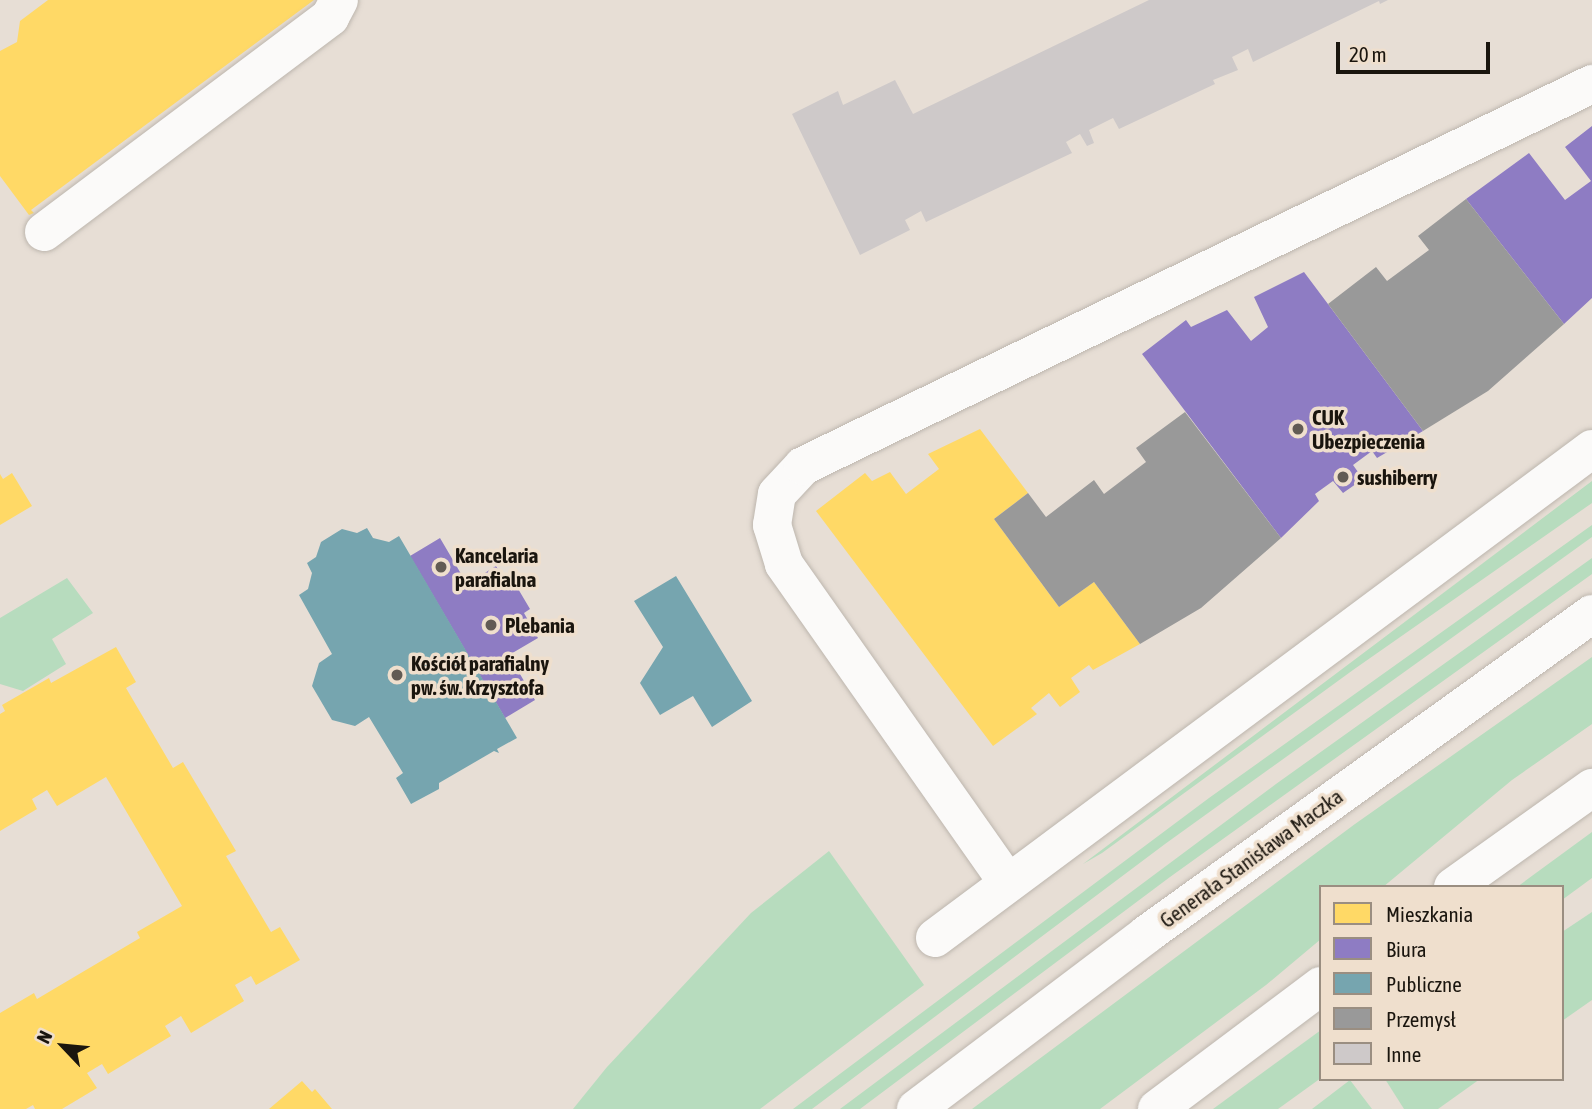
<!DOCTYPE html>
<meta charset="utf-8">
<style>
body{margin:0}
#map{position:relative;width:1592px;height:1109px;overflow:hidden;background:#e7ded5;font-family:"Asap Condensed",sans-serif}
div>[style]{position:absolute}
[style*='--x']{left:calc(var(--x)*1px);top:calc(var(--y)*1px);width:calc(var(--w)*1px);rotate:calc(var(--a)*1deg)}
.green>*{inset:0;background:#b7dcbe}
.homes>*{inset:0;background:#ffd966}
.offices>*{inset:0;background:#8e7cc3}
.public>*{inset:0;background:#76a5af}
.industry>*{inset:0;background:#999}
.building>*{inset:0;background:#cec9c9}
.roads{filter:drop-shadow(0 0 2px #bdb6ae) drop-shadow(0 0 2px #bdb6ae)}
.minor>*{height:38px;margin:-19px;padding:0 19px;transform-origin:19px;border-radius:19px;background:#fbfaf9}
.major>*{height:38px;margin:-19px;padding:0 19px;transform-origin:19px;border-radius:19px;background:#fbfaf9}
.dots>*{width:19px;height:19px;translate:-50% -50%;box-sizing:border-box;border:4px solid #efdfcd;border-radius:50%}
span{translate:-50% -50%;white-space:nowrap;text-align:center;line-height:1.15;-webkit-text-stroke:7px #efdfcd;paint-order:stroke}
.poi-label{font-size:21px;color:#1a150e;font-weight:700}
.left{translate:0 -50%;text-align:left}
.street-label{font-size:21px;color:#1a150e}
.legend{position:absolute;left:1319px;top:885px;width:245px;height:196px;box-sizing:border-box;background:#efdfcd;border:2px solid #9a8e81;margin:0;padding:9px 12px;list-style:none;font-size:21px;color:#1a150e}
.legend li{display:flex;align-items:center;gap:14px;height:35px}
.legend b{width:35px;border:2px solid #9a8e81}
.north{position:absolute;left:28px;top:1011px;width:70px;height:70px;-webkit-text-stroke:5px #efdfcd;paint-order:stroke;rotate:296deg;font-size:19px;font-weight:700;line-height:28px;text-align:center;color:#1a150e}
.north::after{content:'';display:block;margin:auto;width:24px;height:32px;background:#1a150e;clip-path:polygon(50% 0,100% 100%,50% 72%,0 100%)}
.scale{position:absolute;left:1336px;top:42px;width:154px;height:32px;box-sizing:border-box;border:4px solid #1a150e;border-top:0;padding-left:9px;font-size:21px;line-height:24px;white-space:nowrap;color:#1a150e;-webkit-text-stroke:5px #efdfcd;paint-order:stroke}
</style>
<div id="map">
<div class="green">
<div style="clip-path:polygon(1592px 481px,1592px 503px,1353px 670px,1102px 853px,1083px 864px)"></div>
<div style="clip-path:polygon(1592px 525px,1592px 537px,1165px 844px,812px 1109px,793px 1109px,1209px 798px)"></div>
<div style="clip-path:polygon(1592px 558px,1592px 574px,1170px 877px,860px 1109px,840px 1109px,1276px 784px)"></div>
<div style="clip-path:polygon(67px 578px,93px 613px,52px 639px,66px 664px,23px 691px,0 684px,0 618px)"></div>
<div style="clip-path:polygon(1592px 657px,1592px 724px,1512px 780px,1383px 887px,1321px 887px,1321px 939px,1266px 985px,1100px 1109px,972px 1109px,1355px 824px)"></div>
<div style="clip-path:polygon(1592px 832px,1592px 878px,1562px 900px,1562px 887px,1517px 887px)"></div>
<div style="clip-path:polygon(829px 851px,924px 985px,760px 1109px,573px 1109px,607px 1067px,751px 913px)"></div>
<div style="clip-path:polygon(1592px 912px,1592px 1000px,1562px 1021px,1562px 932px)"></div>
<div style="clip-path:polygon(1321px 1030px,1321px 1078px,1278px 1109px,1213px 1109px)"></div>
<div style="clip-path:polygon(1385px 1079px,1480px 1079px,1438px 1109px,1404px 1109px)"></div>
<div style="clip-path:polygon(1350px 1080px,1372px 1109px,1312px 1109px)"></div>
</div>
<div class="homes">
<div style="clip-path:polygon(48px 0,314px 0,31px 210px,34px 213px,29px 215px,0 176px,0 51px,17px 42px,20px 21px)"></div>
<div style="clip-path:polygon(980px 429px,1028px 493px,994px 519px,1059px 607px,1094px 582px,1140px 644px,1093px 670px,1089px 665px,1071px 678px,1080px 692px,1060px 707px,1049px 693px,1031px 708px,1037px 714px,993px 746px,816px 511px,865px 473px,872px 481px,890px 472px,906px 494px,939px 469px,928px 454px)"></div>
<div style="clip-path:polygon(12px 473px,32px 506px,0 525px,0 474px,3px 479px)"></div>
<div style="clip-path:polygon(116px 647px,136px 682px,126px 688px,173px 768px,183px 762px,236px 851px,226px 856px,271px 932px,280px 927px,300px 960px,256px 985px,251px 976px,235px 985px,244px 1001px,191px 1033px,181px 1016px,165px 1026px,171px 1036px,108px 1074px,102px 1064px,87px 1073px,97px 1088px,62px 1109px,35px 1109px,33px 1105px,26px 1109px,0 1109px,0 1013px,34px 993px,37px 999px,140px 938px,137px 932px,182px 906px,106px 777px,57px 806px,47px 790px,32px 799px,37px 809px,0 831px,0 714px,5px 711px,2px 705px,49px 678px,51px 683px)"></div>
<div style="clip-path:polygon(302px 1081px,312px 1092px,315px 1089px,332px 1109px,269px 1109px)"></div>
</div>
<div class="offices">
<div style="clip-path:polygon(1592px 126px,1592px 298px,1564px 324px,1466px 199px,1529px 153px,1565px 200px,1591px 181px,1565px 147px)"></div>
<div style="clip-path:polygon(1304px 272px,1423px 431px,1377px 458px,1372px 451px,1353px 465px,1363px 479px,1343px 493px,1333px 481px,1315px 494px,1319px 501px,1281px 538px,1142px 354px,1186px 320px,1191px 327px,1227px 310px,1251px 341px,1268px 327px,1254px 297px)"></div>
<div style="clip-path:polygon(440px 538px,467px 584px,496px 566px,511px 591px,517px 587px,530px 609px,524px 613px,538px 638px,509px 655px,535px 700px,505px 718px,410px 556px)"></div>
</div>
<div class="public">
<div style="clip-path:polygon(367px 528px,373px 538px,389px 542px,399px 536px,517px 738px,497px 749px,499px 753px,494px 751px,439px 783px,439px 789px,411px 804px,396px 778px,403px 773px,369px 717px,355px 726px,332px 720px,312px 686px,319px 663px,332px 654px,299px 595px,308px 589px,312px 573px,307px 563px,316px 557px,321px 542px,342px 529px,357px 533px)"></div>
<div style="clip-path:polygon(676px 576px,752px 701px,712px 727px,693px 696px,660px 715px,640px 683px,663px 647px,634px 601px)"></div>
</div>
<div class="industry">
<div style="clip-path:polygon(1466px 199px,1564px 324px,1488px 391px,1423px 431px,1328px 304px,1376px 267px,1387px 281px,1429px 250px,1418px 236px)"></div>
<div style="clip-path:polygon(1185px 412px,1281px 538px,1201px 608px,1140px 644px,1094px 582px,1059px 607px,994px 519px,1028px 493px,1046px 517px,1094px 480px,1104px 494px,1146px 462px,1136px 448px)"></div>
</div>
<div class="building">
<div style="clip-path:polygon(1149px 0,1388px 0,1380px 4px,1379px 1px,1253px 62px,1248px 49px,1232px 57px,1238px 70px,1213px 80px,1215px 84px,1119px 129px,1113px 118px,1089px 130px,1094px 143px,1087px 146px,1080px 134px,1066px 142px,1072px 153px,926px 222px,921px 211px,905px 220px,910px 230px,860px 255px,792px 114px,838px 91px,843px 105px,895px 80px,913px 114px)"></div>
</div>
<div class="roads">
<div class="minor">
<div style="--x:44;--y:232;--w:358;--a:-36.9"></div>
<div style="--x:330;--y:17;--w:19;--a:-62"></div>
<div style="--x:1008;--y:883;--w:390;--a:-125.1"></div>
<div style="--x:784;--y:564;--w:41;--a:-107.1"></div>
<div style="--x:772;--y:525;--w:31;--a:-81"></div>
<div style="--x:777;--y:494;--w:38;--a:-47"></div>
<div style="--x:803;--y:466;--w:877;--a:-25.83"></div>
<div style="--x:935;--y:938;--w:819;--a:-36.66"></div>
</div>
<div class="major">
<div style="--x:1453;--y:887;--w:171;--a:-35.5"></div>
<div style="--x:916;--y:1109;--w:290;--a:-37.1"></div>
<div style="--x:1147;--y:934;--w:548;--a:-35.72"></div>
<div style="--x:1157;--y:1109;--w:205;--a:-36.9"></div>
</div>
</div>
<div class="dots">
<div style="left:1298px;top:429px;background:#625b54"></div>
<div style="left:1343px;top:477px;background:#625b54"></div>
<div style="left:441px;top:567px;background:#625b54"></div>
<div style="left:491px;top:625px;background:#625b54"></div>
<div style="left:397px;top:675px;background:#625b54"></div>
</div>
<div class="poi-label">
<span class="left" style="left:1312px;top:429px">CUK<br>Ubezpieczenia</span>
<span class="left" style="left:1357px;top:477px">sushiberry</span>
<span class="left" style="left:455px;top:567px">Kancelaria<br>parafialna</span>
<span class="left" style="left:505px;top:625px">Plebania</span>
<span class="left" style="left:411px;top:675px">Kościół parafialny<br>pw. św. Krzysztofa</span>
</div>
<div class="street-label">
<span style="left:1251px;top:858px;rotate:-36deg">Generała Stanisława Maczka</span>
</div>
<ul class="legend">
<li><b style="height:19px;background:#ffd966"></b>Mieszkania</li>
<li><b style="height:19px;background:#8e7cc3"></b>Biura</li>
<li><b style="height:19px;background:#76a5af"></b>Publiczne</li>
<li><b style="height:19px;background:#999"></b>Przemysł</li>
<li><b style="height:19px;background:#cec9c9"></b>Inne</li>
</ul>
<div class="north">N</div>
<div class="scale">20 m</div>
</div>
